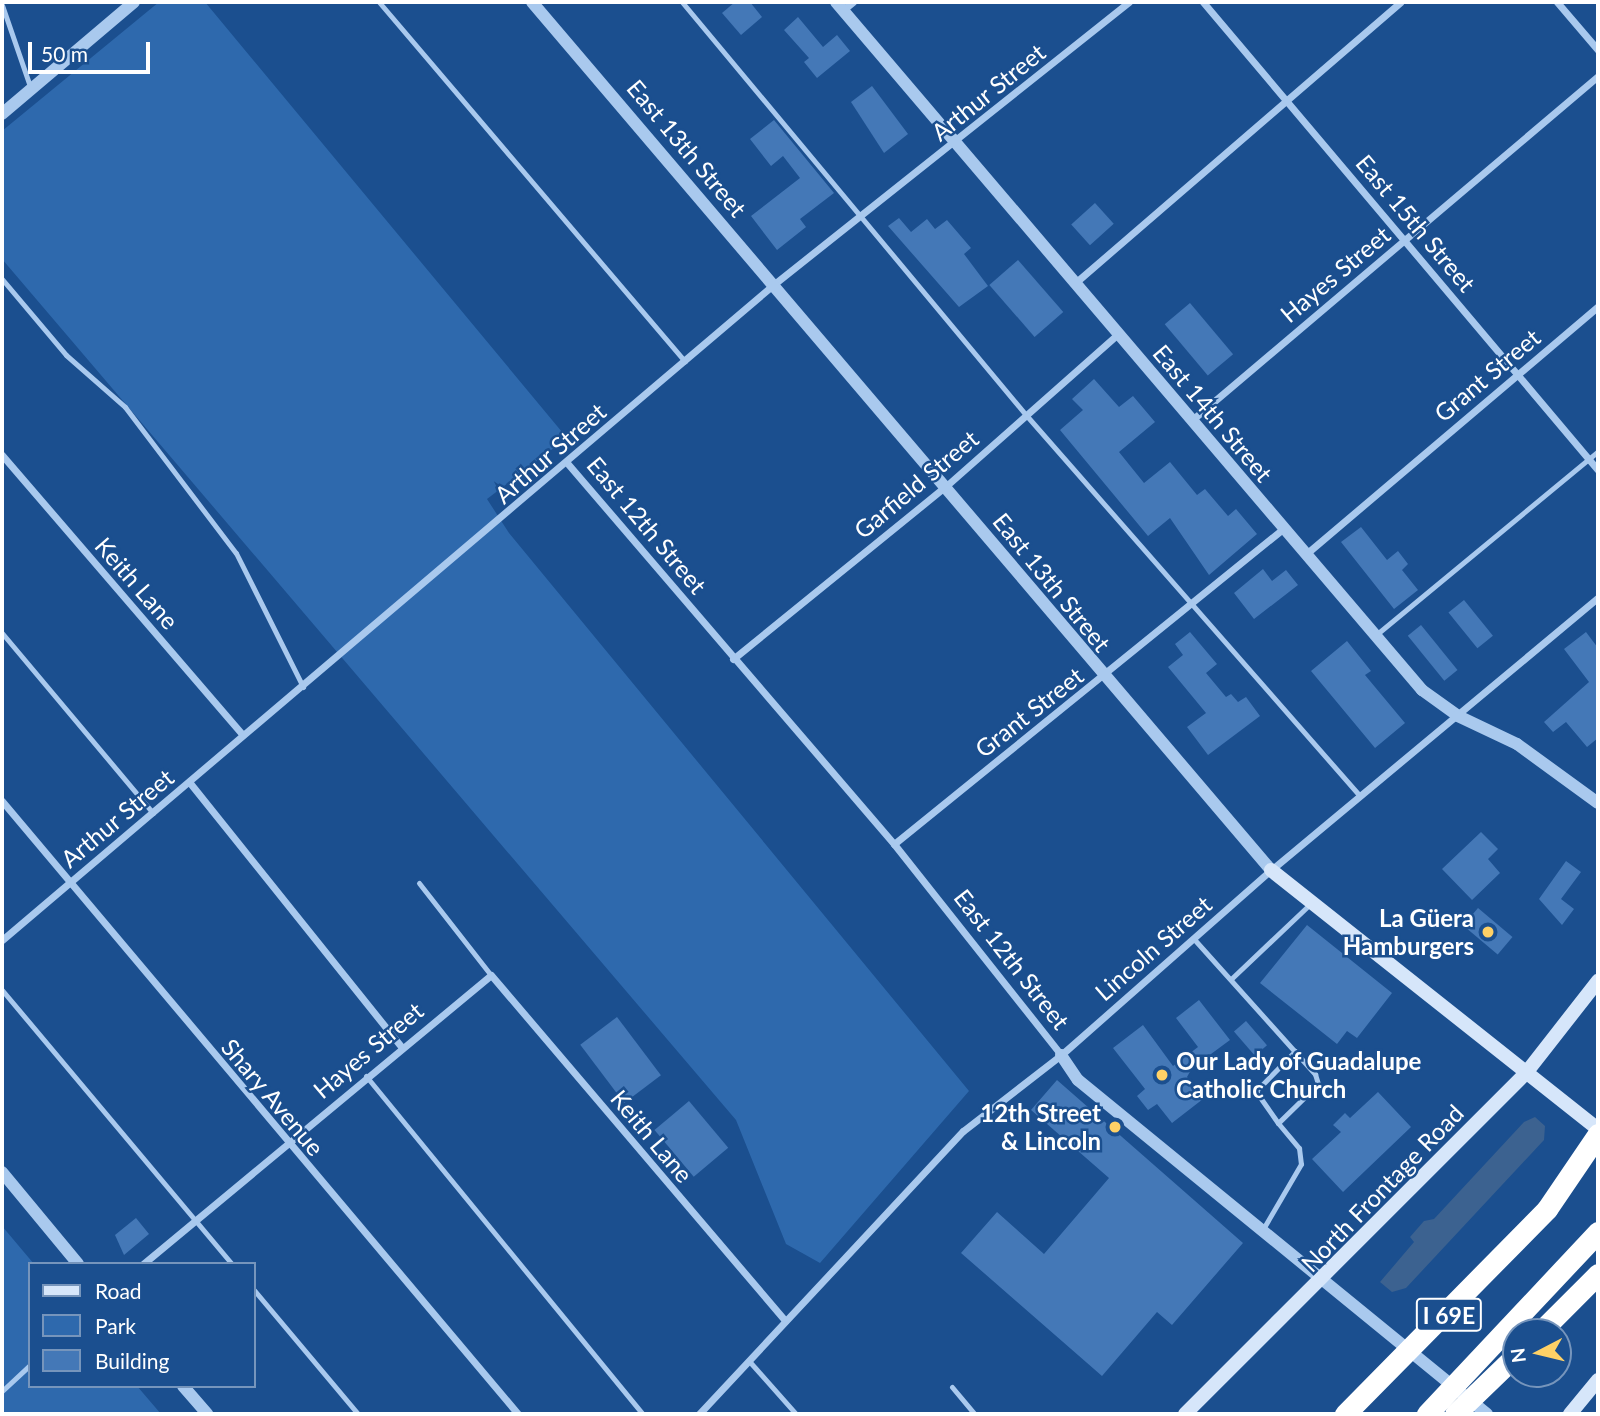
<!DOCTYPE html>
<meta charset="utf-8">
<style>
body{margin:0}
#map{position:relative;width:1600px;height:1416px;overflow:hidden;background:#1b4f8f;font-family:Lato,sans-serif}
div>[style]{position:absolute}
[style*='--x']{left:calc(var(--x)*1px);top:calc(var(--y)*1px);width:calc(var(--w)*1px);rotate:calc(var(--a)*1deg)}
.green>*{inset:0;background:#2e69ad}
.water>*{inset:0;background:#3c6290}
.building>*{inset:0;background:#4478b7;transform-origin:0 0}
.service>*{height:5px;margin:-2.5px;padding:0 2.5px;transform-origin:2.5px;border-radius:2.5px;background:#a9c9ee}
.minor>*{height:7px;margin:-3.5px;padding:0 3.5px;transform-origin:3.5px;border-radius:3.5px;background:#a9c9ee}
.tertiary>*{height:12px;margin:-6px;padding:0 6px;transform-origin:6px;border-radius:6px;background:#a9c9ee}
.secondary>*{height:14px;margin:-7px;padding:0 7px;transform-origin:7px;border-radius:7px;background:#d6e6fa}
.motorway>*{height:21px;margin:-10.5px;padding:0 10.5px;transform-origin:10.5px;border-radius:10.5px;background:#fff}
.motorway-bridge>*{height:21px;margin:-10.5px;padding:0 10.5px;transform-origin:10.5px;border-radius:10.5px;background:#fff}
.dots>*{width:19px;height:19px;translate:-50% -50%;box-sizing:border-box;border:4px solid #1b4f8f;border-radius:50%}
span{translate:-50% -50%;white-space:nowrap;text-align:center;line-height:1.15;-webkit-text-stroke:5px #1b4f8f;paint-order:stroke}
.shield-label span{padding:2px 5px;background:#1b4f8f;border:2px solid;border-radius:5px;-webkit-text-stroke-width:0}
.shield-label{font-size:23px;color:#fff;font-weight:700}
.street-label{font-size:24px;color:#fff}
.poi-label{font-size:24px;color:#fff;font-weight:700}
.right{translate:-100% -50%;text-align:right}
.left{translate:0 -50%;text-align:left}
.frame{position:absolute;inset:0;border:4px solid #fff;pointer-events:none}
.legend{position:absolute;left:28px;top:1262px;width:228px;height:126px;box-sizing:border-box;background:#1b4f8f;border:2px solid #7695bc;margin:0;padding:9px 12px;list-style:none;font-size:21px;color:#fff}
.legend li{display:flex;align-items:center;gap:14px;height:35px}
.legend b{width:35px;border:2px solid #7695bc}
.north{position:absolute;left:1502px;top:1318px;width:70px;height:70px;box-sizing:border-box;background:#1b4f8f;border:2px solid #7695bc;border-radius:50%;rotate:263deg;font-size:19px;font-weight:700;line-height:28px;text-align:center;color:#fff}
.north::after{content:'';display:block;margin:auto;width:24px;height:32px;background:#ffd166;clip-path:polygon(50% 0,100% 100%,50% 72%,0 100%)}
.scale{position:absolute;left:28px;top:42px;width:122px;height:32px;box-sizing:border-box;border:4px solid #fff;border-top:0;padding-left:9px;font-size:21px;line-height:24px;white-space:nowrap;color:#fff;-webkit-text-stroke:5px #1b4f8f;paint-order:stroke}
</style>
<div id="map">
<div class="green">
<div style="clip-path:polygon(159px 2px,205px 2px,567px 438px,487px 499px,509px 533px,969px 1091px,820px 1263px,786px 1244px,736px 1120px,2px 259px,2px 131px)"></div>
<div style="clip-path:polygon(2px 1226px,34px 1264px,30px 1386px,137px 1386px,161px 1414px,2px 1414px)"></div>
</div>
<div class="water">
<div style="clip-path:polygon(1535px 1117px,1545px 1126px,1544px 1140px,1406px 1288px,1392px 1292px,1380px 1282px,1414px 1242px,1410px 1237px,1424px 1221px,1434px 1219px,1524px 1122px)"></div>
</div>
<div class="building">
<div style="clip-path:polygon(735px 2px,750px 2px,762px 17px,741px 35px,722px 13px)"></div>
<div style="clip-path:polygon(798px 17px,823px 47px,837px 35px,850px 51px,817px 78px,804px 62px,809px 58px,784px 30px)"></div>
<div style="clip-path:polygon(872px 86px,908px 134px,884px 153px,851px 102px)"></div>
<div style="clip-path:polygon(774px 120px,834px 193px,800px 219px,806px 227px,777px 250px,751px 216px,800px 178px,783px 156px,771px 166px,750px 139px)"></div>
<div style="left:1095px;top:203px;width:28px;height:32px;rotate:48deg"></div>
<div style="clip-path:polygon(899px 218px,911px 232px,927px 219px,935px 229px,947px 220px,971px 248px,964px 254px,988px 286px,959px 307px,888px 226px)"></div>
<div style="left:1018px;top:260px;width:69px;height:38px;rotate:49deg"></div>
<div style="left:1190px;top:303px;width:67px;height:33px;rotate:50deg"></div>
<div style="clip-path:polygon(1094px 379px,1119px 407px,1133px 396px,1155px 422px,1119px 452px,1144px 483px,1170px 462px,1197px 495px,1205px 489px,1228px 516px,1236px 509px,1257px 534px,1209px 575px,1170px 518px,1148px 536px,1060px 430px,1083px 410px,1072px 399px)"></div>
<div style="clip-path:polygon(1361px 527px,1387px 560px,1398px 551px,1408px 564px,1402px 570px,1418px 590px,1394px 609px,1341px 542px)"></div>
<div style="clip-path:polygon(1263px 569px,1272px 581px,1286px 570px,1298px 585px,1254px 619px,1234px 593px)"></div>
<div style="left:1464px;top:600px;width:46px;height:20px;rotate:51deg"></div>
<div style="left:1421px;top:625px;width:58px;height:17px;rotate:51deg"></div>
<div style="clip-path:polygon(1190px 632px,1217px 664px,1206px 673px,1226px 697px,1231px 694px,1238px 702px,1246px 697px,1260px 716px,1208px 755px,1187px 727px,1206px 713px,1168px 667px,1183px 655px,1175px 644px)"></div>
<div style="clip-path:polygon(1586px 632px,1598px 648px,1598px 738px,1587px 747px,1566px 722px,1553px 732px,1544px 722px,1589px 682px,1564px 649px)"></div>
<div style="clip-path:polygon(1347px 641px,1371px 671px,1365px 675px,1405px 723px,1375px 748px,1311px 671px)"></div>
<div style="clip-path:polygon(1481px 832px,1498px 849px,1488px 859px,1500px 873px,1472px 900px,1442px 869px)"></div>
<div style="clip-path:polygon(1566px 861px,1581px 872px,1561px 899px,1574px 909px,1562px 925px,1539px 899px)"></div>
<div style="left:1478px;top:908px;width:45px;height:23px;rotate:40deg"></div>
<div style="clip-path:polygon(1307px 925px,1392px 993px,1357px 1038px,1347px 1031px,1337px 1044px,1260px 983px)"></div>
<div style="clip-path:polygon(1199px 1000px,1230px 1040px,1192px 1068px,1187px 1077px,1203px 1099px,1172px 1123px,1157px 1104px,1148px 1110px,1137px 1096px,1145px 1089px,1113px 1048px,1143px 1025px,1173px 1066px,1198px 1047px,1176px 1018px)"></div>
<div style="left:617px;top:1017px;width:73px;height:46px;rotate:53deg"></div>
<div style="left:1246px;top:1021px;width:32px;height:16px;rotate:49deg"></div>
<div style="clip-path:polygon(1057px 1080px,1243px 1243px,1172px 1325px,1157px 1312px,1102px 1376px,961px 1253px,997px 1212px,1044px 1254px,1109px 1178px,1031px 1110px)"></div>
<div style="clip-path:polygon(1378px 1092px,1411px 1127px,1343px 1192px,1312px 1159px,1341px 1132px,1333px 1125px,1345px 1113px,1350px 1118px)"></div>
<div style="left:689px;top:1101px;width:61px;height:45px;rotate:50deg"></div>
<div style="clip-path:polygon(136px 1218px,149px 1234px,124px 1255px,115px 1235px)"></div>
</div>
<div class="service">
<div style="--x:379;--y:2;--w:472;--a:49.6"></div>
<div style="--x:682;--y:2;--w:537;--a:50.21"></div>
<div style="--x:1026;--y:415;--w:507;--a:48.76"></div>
<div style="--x:2;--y:5;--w:89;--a:71"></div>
<div style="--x:2;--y:279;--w:99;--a:49.9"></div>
<div style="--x:66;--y:355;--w:79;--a:41.4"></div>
<div style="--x:125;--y:407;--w:183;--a:52.8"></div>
<div style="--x:236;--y:553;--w:150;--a:63.4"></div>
<div style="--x:2;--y:633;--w:235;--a:50"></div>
<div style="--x:1377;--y:634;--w:287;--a:-39.6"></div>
<div style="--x:419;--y:883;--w:117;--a:52"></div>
<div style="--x:1193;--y:938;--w:183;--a:48.1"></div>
<div style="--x:1315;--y:1074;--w:10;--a:73"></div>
<div style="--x:1318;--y:1084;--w:56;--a:135.7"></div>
<div style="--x:1278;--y:1123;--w:33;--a:50"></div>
<div style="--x:1299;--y:1148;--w:16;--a:83"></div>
<div style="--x:1301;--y:1164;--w:75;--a:120.3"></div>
<div style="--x:1231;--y:979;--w:109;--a:-43.5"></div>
<div style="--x:2;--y:990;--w:358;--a:50"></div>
<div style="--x:366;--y:1076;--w:437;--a:50.7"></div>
<div style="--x:1278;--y:1123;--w:39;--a:-125"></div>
<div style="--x:1256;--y:1091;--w:56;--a:-45.7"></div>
<div style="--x:254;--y:1290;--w:162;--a:50"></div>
<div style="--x:749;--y:1361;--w:71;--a:48.4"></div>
<div style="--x:952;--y:1387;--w:35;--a:50"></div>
<div style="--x:2;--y:1391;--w:38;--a:-43"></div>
</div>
<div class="minor">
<div style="--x:1203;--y:2;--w:612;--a:49.84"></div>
<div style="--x:1557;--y:2;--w:63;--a:49.5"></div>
<div style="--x:843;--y:10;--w:13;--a:-39"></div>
<div style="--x:1075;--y:283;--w:430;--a:-40.8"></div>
<div style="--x:1192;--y:420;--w:532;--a:-40.27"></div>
<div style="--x:2;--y:455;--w:369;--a:49.3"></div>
<div style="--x:568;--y:464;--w:501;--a:49.37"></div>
<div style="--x:894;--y:844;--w:269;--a:51.6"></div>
<div style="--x:1306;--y:554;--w:383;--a:-40.3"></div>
<div style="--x:733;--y:659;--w:273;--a:-39.1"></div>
<div style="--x:945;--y:487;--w:231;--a:-41.5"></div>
<div style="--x:190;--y:783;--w:337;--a:51.3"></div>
<div style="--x:2;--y:801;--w:801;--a:49.91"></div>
<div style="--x:894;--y:844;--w:502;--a:-39.02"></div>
<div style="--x:2;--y:940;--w:1012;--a:-40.35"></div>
<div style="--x:773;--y:285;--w:455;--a:-38.5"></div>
<div style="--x:143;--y:1264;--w:452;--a:-39.7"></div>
<div style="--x:491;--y:975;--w:454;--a:49.6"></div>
<div style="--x:699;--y:1414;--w:387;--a:-47"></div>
<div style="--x:963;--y:1131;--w:124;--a:-37.8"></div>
<div style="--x:1061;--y:1055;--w:280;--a:-41.4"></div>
<div style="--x:1271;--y:870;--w:425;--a:-39.8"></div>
</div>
<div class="tertiary">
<div style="--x:532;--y:2;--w:1140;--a:49.59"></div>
<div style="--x:836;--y:2;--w:904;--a:49.58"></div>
<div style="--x:1422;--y:690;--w:44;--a:35.8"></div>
<div style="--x:1458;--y:716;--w:65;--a:25.4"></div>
<div style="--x:1517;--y:744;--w:100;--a:36.1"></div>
<div style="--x:2;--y:114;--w:173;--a:-40.3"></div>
<div style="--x:1061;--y:1055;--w:30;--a:56"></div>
<div style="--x:1078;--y:1080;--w:528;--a:39.24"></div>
<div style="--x:2;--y:1172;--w:119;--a:50.4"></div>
<div style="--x:183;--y:1386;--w:37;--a:49"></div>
</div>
<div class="secondary">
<div style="--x:1271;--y:870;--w:417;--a:38.4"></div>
<div style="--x:1185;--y:1414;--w:482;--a:-45"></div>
<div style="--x:1526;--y:1073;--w:117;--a:-52"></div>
<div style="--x:1570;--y:1414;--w:44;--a:-50.5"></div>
</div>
<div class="motorway">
<div style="--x:1547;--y:1209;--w:91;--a:-55.8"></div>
<div style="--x:1540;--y:1332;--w:82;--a:-45"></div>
</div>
<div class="motorway-bridge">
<div style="--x:1345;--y:1414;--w:288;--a:-45.4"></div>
<div style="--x:1427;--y:1414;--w:250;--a:-46.8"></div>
<div style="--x:1455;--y:1414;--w:85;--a:-44"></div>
</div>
<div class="dots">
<div style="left:1488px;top:932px;background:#ffd166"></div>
<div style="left:1162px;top:1075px;background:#ffd166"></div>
<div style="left:1115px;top:1127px;background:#ffd166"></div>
</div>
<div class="shield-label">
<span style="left:1449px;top:1315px">I 69E</span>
</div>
<div class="street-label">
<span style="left:988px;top:92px;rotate:-39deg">Arthur Street</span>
<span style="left:687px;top:148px;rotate:50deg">East 13th Street</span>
<span style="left:1416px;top:223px;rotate:50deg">East 15th Street</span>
<span style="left:1335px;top:274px;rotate:-40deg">Hayes Street</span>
<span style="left:1487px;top:375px;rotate:-40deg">Grant Street</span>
<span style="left:1213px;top:413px;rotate:50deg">East 14th Street</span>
<span style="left:550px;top:453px;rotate:-41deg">Arthur Street</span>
<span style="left:916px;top:484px;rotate:-40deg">Garfield Street</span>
<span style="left:647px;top:525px;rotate:50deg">East 12th Street</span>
<span style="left:1052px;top:582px;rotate:51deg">East 13th Street</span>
<span style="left:137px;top:583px;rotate:49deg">Keith Lane</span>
<span style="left:1029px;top:712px;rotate:-38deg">Grant Street</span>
<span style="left:117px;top:818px;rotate:-40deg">Arthur Street</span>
<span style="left:1153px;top:948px;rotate:-41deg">Lincoln Street</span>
<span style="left:1012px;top:959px;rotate:52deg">East 12th Street</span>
<span style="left:368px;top:1050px;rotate:-40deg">Hayes Street</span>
<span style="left:273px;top:1097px;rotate:50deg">Shary Avenue</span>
<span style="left:652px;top:1136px;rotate:50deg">Keith Lane</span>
<span style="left:1382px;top:1188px;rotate:-46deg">North Frontage Road</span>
</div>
<div class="poi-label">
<span class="right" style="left:1474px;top:932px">La Güera<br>Hamburgers</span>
<span class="left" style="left:1176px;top:1075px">Our Lady of Guadalupe<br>Catholic Church</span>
<span class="right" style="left:1101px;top:1127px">12th Street<br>&amp; Lincoln</span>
</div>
<div class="frame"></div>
<ul class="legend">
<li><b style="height:9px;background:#d6e6fa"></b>Road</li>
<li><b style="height:19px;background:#2e69ad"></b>Park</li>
<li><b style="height:19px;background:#4478b7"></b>Building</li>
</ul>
<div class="north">N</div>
<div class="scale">50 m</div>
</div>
